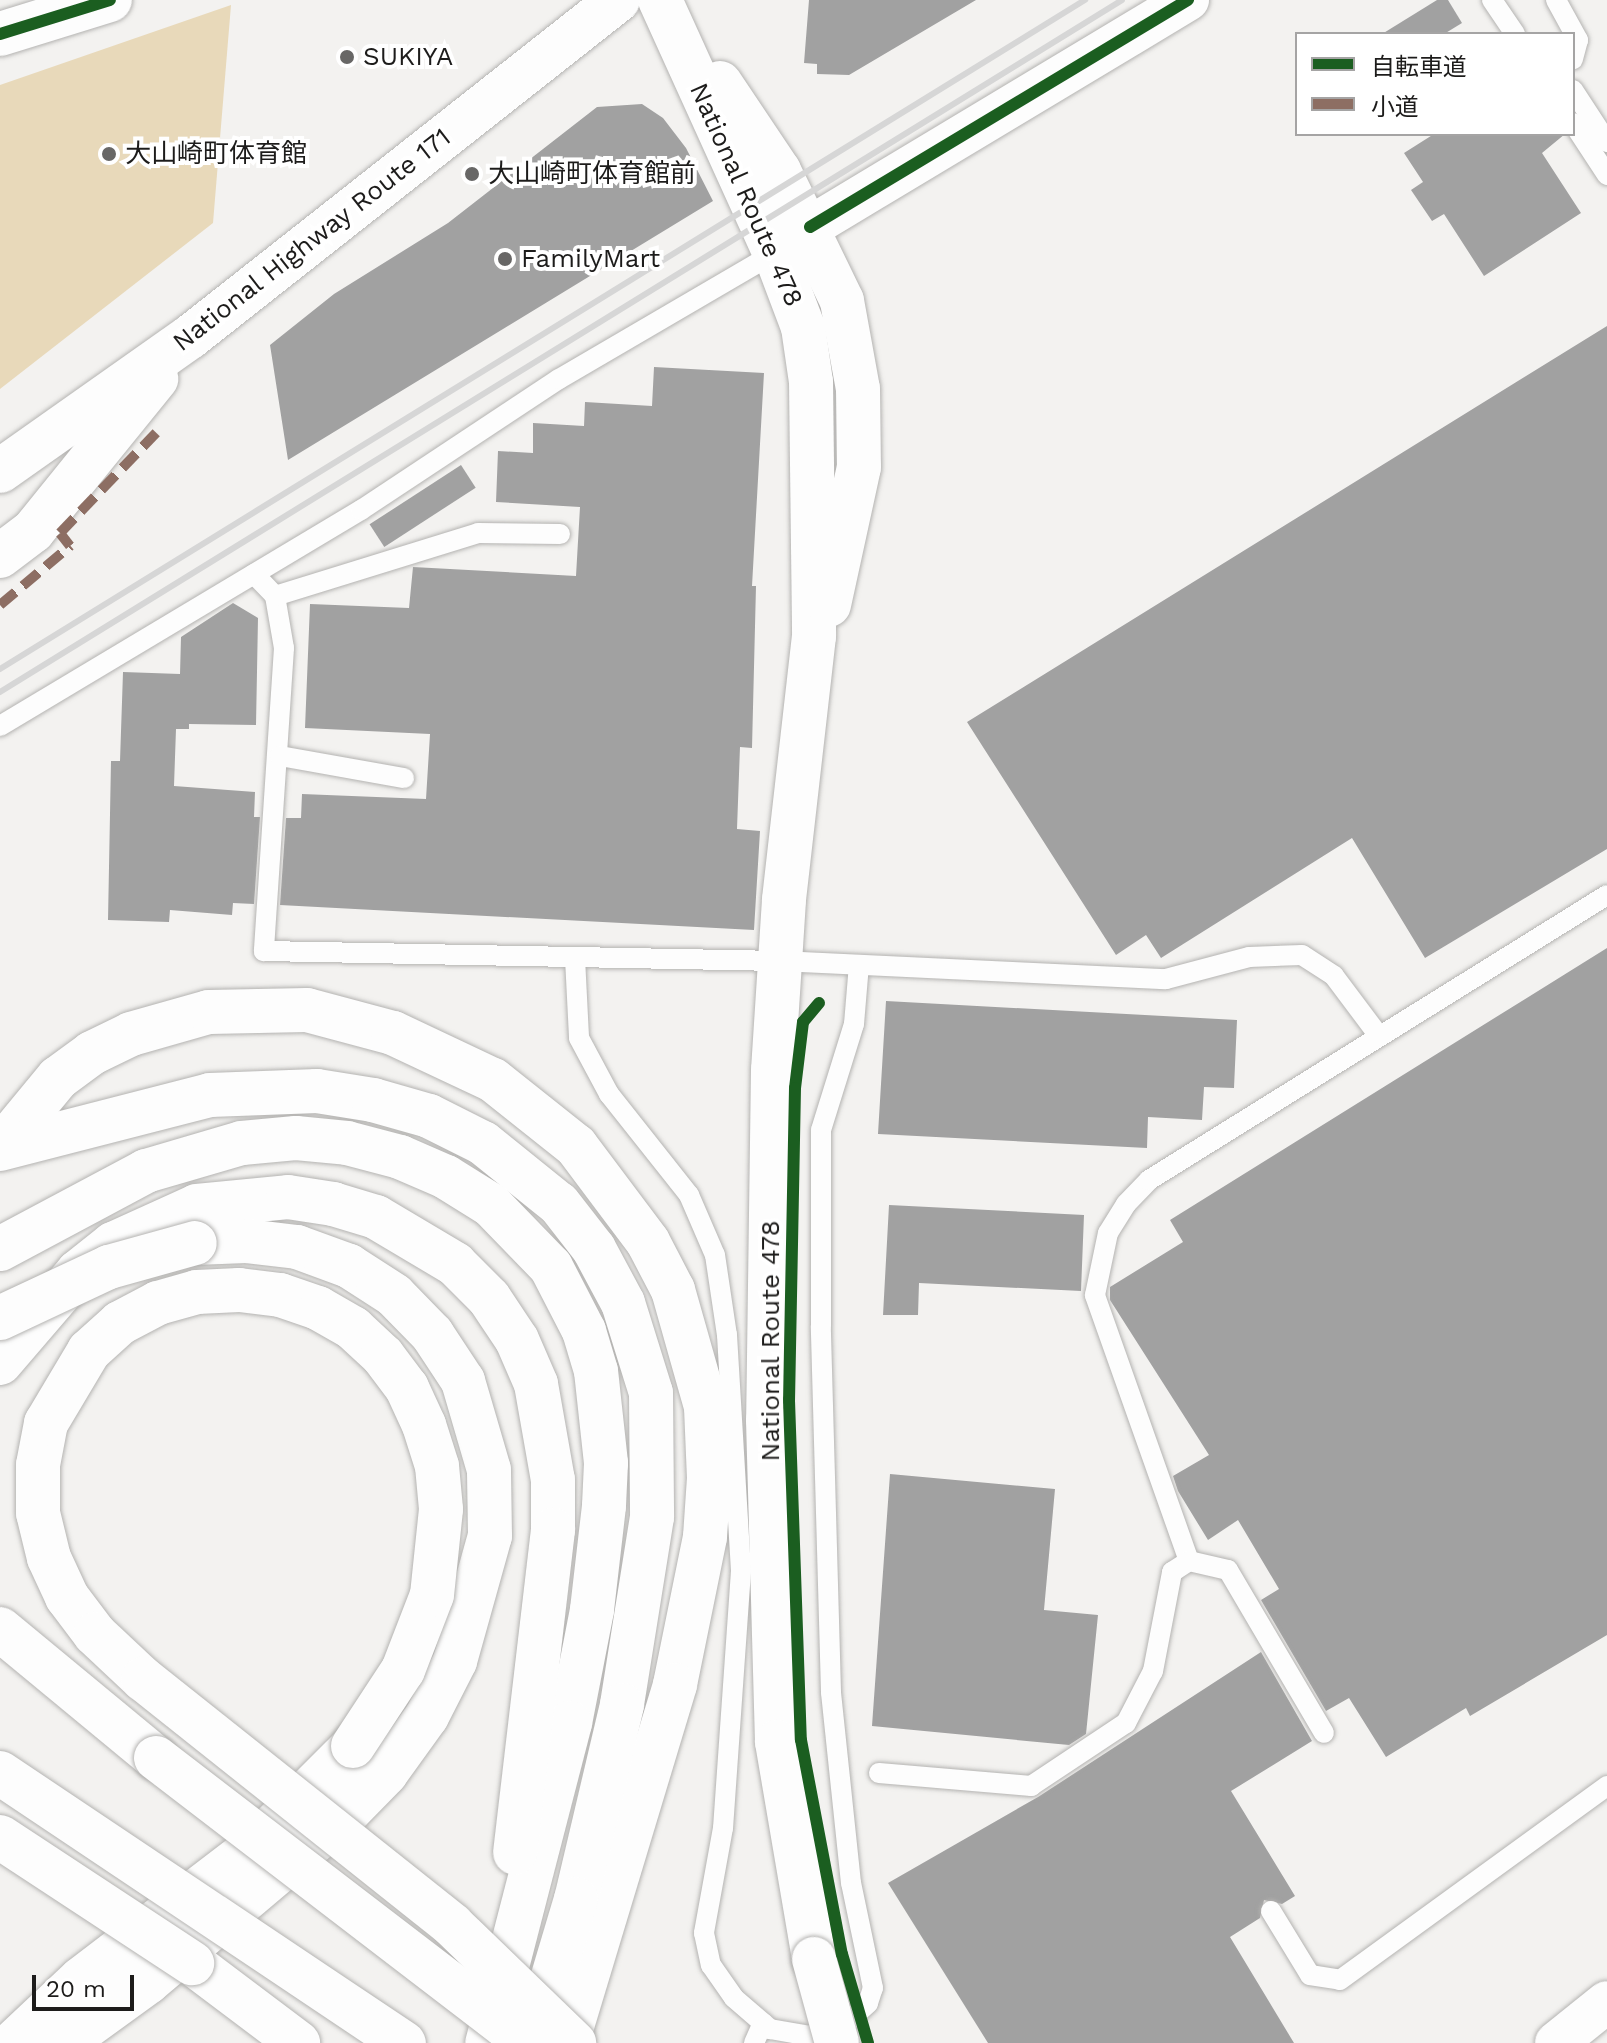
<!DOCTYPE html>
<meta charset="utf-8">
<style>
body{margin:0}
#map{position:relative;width:1607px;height:2043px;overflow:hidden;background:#f3f2f0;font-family:"Work Sans","Noto Sans JP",sans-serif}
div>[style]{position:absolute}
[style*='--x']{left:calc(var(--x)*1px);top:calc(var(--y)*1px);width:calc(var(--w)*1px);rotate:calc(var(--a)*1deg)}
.green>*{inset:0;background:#e8d9ba}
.building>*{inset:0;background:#a1a1a1;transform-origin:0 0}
.roads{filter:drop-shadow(0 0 2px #b4b3b1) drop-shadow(0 0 2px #b4b3b1)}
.lane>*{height:20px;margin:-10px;padding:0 10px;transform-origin:10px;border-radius:10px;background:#fdfdfd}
.street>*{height:42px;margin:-21px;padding:0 21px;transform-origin:21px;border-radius:21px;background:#fdfdfd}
.secondary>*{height:44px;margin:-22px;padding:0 22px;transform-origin:22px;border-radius:22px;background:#fdfdfd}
.highway>*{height:44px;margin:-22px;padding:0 22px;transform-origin:22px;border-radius:22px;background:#fdfdfd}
.rail>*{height:6px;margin:-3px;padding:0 3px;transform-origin:3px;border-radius:3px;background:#d6d6d6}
.bridges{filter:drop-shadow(0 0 2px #b4b3b1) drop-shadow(0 0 2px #b4b3b1)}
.highway-bridge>*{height:44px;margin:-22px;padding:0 22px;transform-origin:22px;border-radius:22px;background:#fdfdfd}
.quiet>*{height:10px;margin-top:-5px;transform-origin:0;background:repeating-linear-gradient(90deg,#8d6e63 0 20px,transparent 0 30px)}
.cycleway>*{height:12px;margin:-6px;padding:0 6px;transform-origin:6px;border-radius:6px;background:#1b5e20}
.dots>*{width:22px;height:22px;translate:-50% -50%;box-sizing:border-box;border:4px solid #fff;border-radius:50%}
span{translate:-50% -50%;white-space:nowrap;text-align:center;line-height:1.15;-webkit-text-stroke:8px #fff;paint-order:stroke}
.poi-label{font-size:26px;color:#1d1c1b}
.left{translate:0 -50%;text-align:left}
.street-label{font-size:26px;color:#1d1c1b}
.legend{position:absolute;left:1295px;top:32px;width:280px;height:104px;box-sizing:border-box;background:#fff;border:2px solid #a5a4a4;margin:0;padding:10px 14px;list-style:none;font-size:24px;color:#1d1c1b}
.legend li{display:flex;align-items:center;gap:16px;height:40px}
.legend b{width:40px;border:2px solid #a5a4a4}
.scale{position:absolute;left:32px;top:1975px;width:102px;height:36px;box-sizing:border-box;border:4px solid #1d1c1b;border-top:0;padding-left:10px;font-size:24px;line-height:28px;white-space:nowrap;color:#1d1c1b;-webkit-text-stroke:6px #fff;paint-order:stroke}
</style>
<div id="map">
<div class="green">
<div style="clip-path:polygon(231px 5px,213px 223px,0 389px,0 85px)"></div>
</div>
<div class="building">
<div style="clip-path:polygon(809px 0,976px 0,849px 75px,817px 74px,817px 64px,804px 63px)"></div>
<div style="clip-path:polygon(1437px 0,1448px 0,1462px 23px,1444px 34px,1382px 34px)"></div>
<div style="clip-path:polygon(642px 104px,663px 118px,686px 148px,713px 201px,288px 460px,270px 345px,334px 294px,448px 223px,597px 107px)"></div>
<div style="clip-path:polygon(1434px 134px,1565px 134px,1542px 153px,1581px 213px,1484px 276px,1444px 214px,1432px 221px,1411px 190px,1423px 182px,1404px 153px)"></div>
<div style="clip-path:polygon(1607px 326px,1607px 849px,1425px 958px,1352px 838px,1161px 958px,1146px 935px,1116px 955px,967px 722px)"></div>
<div style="clip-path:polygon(654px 367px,764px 373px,752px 586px,756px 586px,752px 748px,740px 747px,737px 829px,760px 831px,754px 930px,280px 905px,286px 818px,301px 818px,302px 794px,426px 799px,430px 734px,305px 728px,310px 604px,409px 608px,413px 567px,576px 576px,580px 507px,496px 502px,498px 451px,533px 453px,533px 423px,584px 426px,585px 402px,652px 406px)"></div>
<div style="left:461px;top:465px;width:27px;height:109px;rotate:57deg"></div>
<div style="clip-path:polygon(233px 603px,258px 618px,256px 725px,189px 724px,189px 729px,176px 729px,174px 786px,255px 792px,254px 817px,260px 817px,254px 904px,233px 903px,232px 915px,170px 910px,169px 922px,108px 920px,111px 761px,120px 761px,123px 672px,180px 674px,181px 637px)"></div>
<div style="clip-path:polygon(1607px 948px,1607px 1635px,1470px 1716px,1466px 1708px,1386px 1757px,1349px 1698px,1326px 1711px,1261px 1600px,1279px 1589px,1238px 1520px,1208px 1540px,1178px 1491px,1173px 1476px,1209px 1455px,1110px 1300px,1110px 1287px,1183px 1242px,1170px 1220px)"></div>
<div style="clip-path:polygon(886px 1001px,1237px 1020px,1234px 1088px,1204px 1087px,1202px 1120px,1148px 1117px,1147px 1148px,878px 1134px)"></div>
<div style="clip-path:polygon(889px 1205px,1084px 1215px,1081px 1291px,919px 1283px,918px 1315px,883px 1315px)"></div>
<div style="clip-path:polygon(890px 1474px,1055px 1489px,1044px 1610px,1098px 1615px,1086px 1734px,1069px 1745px,872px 1726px)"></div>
<div style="clip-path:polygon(1261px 1652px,1312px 1741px,1231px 1791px,1295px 1896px,1282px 1904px,1264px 1900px,1260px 1918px,1230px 1937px,1294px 2043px,988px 2043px,888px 1883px,1038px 1797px)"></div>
</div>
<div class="roads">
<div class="lane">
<div style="--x:1492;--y:0;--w:41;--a:55.9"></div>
<div style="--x:1556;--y:0;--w:46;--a:61.2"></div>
<div style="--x:1578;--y:40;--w:20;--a:105"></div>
<div style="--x:1573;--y:90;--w:62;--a:56.8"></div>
<div style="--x:1573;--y:123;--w:62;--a:56.8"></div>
<div style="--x:254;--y:574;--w:30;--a:46"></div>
<div style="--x:275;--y:596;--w:53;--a:80.2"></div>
<div style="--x:284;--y:648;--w:304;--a:93.8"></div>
<div style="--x:264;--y:951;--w:516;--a:1.11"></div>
<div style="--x:780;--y:961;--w:386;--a:2.7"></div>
<div style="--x:1166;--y:979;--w:86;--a:-14.8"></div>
<div style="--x:1249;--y:957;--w:53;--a:-2.2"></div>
<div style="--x:1302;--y:955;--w:38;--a:33"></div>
<div style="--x:1334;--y:976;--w:75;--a:53.1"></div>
<div style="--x:275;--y:596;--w:213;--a:-17.2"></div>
<div style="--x:478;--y:533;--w:82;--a:0.7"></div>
<div style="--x:0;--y:726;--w:421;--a:-30.9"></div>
<div style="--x:361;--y:510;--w:237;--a:-33.5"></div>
<div style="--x:559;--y:379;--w:250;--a:-30.3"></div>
<div style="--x:280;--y:756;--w:126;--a:10.1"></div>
<div style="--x:575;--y:958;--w:80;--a:87.1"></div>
<div style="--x:579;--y:1038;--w:64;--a:61.8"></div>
<div style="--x:609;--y:1094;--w:129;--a:51.6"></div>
<div style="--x:689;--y:1195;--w:65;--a:66.6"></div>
<div style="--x:715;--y:1255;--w:81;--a:81.5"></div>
<div style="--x:727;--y:1335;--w:236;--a:86.6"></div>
<div style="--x:741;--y:1571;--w:258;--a:94"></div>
<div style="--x:723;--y:1828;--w:107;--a:100.3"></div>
<div style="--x:704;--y:1933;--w:33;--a:78"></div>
<div style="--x:711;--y:1965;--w:40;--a:55.1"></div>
<div style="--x:734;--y:1998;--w:48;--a:40.7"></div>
<div style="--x:770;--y:2029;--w:40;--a:10"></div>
<div style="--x:809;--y:2036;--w:38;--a:-18"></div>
<div style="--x:845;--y:2024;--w:31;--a:-42"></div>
<div style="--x:868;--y:2003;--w:16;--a:-72"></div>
<div style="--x:873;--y:1988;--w:107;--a:-101.8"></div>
<div style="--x:851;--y:1883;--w:192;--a:-96"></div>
<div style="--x:831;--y:1692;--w:366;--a:-91.6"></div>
<div style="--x:821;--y:1326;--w:196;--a:-90"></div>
<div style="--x:821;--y:1130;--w:111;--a:-72.7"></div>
<div style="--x:854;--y:1024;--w:59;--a:-85.2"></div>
<div style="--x:1189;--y:1561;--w:282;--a:-109.5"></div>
<div style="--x:1095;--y:1295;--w:63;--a:-78.2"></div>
<div style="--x:1108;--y:1233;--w:34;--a:-58"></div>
<div style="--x:1126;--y:1204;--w:33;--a:-46"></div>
<div style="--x:1149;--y:1180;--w:539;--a:-31.89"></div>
<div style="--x:879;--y:1773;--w:153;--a:4.9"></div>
<div style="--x:1031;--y:1786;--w:114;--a:-33.6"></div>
<div style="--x:1126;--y:1723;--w:59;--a:-62.6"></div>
<div style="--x:1153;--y:1671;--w:101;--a:-79.1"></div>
<div style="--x:1172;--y:1572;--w:20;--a:-33"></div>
<div style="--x:1189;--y:1561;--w:40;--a:13"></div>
<div style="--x:1228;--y:1570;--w:189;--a:59.5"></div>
<div style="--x:1271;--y:1911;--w:75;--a:58.6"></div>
<div style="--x:1310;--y:1975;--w:30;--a:9"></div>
<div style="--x:1340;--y:1980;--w:330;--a:-36"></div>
<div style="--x:754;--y:2043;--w:22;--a:-66"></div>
</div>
<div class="street">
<div style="--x:810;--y:227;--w:441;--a:-31"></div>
<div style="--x:1556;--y:2043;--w:65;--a:-38.8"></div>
</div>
<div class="secondary">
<div style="--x:0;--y:34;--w:115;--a:-17.2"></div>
</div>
<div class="highway">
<div style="--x:660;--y:0;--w:278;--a:65.6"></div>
<div style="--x:775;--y:253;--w:79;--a:69.3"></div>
<div style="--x:803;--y:327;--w:56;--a:81.7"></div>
<div style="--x:811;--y:382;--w:254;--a:89.3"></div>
<div style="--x:814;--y:636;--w:266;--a:96.5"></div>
<div style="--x:784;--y:900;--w:170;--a:93.7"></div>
<div style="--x:773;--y:1070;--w:350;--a:90.8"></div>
<div style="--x:768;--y:1420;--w:322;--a:88.4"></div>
<div style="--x:777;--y:1742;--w:220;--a:80.3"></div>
<div style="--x:720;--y:83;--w:106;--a:56.2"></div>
<div style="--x:779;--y:171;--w:144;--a:64.1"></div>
<div style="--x:842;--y:301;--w:89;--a:79.7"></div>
<div style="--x:858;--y:389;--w:78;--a:89.3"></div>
<div style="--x:859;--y:467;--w:141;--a:102.3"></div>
<div style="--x:0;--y:471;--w:232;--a:-35.2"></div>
<div style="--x:190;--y:337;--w:545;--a:-38.22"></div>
<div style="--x:0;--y:556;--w:41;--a:-37.1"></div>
<div style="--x:33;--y:531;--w:196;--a:-51"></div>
<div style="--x:0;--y:1148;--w:91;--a:-50.4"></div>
<div style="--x:58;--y:1078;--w:42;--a:-36.3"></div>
<div style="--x:92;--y:1053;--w:43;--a:-26"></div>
<div style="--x:131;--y:1034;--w:81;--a:-15.8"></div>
<div style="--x:209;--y:1012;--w:98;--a:-1.2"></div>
<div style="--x:307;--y:1010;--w:89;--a:15"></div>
<div style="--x:393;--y:1033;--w:110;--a:25.2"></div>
<div style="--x:493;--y:1080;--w:106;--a:38.5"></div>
<div style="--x:576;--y:1146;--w:120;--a:53.1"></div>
<div style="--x:648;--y:1242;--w:54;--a:62.5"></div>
<div style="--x:673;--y:1290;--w:122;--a:74.2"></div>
<div style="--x:706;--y:1407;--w:71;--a:87.6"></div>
<div style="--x:709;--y:1478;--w:59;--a:93.9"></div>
<div style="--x:705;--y:1537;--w:151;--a:101.5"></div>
<div style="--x:675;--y:1685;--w:374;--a:106.8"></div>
<div style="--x:0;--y:1149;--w:217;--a:-14.4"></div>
<div style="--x:210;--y:1095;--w:107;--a:-2.1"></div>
<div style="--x:317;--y:1091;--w:57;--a:9.1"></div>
<div style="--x:373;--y:1100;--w:58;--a:15.9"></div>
<div style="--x:429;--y:1116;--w:60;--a:26.6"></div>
<div style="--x:483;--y:1143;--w:97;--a:38.8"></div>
<div style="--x:559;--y:1204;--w:57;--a:52.1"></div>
<div style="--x:594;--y:1249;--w:61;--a:61.8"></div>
<div style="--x:623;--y:1303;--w:94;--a:72.7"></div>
<div style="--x:651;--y:1393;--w:124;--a:89.5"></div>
<div style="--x:652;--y:1517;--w:190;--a:99.1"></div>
<div style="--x:622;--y:1705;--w:199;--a:103.3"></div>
<div style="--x:576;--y:1899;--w:150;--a:106.6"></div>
<div style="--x:0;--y:1249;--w:166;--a:-28.1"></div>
<div style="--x:146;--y:1171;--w:100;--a:-16.3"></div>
<div style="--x:242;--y:1143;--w:54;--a:-5.3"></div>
<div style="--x:296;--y:1138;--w:51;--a:5.6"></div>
<div style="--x:347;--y:1143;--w:55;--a:14.8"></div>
<div style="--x:400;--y:1157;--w:50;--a:23.5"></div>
<div style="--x:446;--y:1177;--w:53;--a:31.9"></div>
<div style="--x:491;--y:1205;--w:86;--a:45.9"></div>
<div style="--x:551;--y:1267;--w:72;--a:62.7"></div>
<div style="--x:584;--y:1331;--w:42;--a:73.3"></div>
<div style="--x:596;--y:1371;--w:93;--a:83.8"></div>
<div style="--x:606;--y:1463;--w:43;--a:92.7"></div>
<div style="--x:604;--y:1506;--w:105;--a:96.6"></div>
<div style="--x:592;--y:1610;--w:115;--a:101"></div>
<div style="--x:570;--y:1723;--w:331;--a:104.5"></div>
<div style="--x:0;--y:1363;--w:120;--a:-49.4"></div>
<div style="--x:78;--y:1272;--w:45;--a:-38.7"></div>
<div style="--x:113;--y:1244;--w:92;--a:-24.3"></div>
<div style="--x:197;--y:1206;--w:91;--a:-5.6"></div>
<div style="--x:288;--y:1197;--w:46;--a:8.8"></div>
<div style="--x:333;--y:1204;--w:45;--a:16.8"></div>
<div style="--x:376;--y:1217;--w:92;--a:30.7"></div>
<div style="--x:455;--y:1264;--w:48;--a:45"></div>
<div style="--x:489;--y:1298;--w:50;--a:56.3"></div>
<div style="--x:517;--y:1340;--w:48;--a:66.6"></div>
<div style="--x:536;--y:1384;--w:97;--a:80"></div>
<div style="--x:553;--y:1480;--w:50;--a:90"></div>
<div style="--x:553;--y:1530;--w:325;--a:96.7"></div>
<div style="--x:0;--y:1629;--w:202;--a:39.6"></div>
<div style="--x:192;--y:1963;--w:133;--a:37"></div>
<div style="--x:13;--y:2043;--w:93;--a:-43.3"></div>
<div style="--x:81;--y:1979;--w:209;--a:-37.4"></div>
<div style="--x:247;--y:1852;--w:150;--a:-45"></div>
<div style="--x:64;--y:2043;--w:104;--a:-36"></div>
<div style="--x:148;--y:1982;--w:254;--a:-40.2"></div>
<div style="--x:342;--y:1818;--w:63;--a:-45.6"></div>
<div style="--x:386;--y:1773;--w:70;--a:-54.3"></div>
<div style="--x:427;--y:1716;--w:62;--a:-63"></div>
<div style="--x:455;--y:1661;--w:130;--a:-74.4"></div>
<div style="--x:490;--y:1536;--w:66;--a:-90.9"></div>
<div style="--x:489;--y:1470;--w:93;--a:-106.3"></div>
<div style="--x:463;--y:1381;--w:56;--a:-123.4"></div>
<div style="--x:432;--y:1334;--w:54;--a:-134.3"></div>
<div style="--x:394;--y:1295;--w:54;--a:-147.2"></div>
<div style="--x:349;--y:1266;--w:55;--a:-159.9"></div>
<div style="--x:297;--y:1247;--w:50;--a:-173.2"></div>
<div style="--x:247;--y:1241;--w:52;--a:177.8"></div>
</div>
</div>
<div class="rail">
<div style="--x:0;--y:669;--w:1275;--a:-31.66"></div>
<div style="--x:0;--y:692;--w:1318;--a:-31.66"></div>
</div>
<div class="bridges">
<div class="highway-bridge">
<div style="--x:0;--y:1318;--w:120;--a:-25.1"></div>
<div style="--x:109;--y:1267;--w:89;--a:-15.6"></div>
<div style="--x:353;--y:1746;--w:91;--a:-56.7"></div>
<div style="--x:403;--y:1670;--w:80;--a:-68.9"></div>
<div style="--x:432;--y:1595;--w:86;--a:-84"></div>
<div style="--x:441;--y:1509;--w:43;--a:-95.3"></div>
<div style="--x:437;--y:1466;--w:43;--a:-107.6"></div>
<div style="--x:424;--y:1425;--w:41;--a:-114.7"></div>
<div style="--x:407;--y:1388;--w:40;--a:-127"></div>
<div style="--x:383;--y:1356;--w:41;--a:-137"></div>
<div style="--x:353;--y:1328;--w:40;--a:-150.3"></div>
<div style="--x:318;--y:1308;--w:40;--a:-161.1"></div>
<div style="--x:280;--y:1295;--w:41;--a:-173"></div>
<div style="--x:239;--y:1290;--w:42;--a:177.3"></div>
<div style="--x:197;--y:1292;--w:41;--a:164.2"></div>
<div style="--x:158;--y:1303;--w:43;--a:152.2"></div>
<div style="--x:120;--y:1323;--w:42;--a:137.9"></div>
<div style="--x:89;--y:1351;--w:84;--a:120.8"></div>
<div style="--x:46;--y:1423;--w:43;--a:100.8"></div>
<div style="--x:38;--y:1465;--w:48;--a:90"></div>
<div style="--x:38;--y:1513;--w:46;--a:76.3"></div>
<div style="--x:49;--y:1558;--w:43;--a:65.2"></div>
<div style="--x:67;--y:1597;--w:46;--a:52.9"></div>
<div style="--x:95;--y:1634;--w:66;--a:43.2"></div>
<div style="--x:143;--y:1679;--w:395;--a:38.5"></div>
<div style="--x:452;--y:1925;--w:170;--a:44"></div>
<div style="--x:156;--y:1758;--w:469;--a:37.5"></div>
<div style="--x:0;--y:1773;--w:486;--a:33.8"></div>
<div style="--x:0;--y:1837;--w:230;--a:33.3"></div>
<div style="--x:814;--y:1959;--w:87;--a:74.7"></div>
</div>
</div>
<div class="quiet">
<div style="--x:0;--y:605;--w:92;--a:-40.1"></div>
<div style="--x:70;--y:546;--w:16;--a:-128"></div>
<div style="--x:60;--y:533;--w:139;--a:-46.2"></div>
</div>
<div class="cycleway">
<div style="--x:0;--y:34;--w:115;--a:-17.2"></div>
<div style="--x:810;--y:227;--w:441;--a:-31"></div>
<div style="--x:819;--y:1003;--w:25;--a:130"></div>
<div style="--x:803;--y:1022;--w:66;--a:96.9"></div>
<div style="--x:795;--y:1088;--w:313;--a:91.1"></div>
<div style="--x:789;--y:1401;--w:339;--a:88"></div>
<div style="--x:801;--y:1740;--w:218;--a:79.2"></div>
<div style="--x:842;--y:1954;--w:93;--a:73.7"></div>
</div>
<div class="dots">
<div style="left:347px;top:57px;background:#686766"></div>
<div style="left:109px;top:154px;background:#686766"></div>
<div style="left:472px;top:174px;background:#686766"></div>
<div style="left:505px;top:259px;background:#686766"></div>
</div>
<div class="poi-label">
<span class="left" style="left:363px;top:57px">SUKIYA</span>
<span class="left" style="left:125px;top:154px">大山崎町体育館</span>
<span class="left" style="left:488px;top:174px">大山崎町体育館前</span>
<span class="left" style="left:521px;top:259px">FamilyMart</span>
</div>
<div class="street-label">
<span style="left:746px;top:195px;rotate:66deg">National Route 478</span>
<span style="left:312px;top:240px;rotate:-38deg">National Highway Route 171</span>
<span style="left:771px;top:1341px;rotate:-90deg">National Route 478</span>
</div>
<ul class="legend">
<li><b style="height:10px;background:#1b5e20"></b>自転車道</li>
<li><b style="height:10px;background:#8d6e63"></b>小道</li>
</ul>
<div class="scale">20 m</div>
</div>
